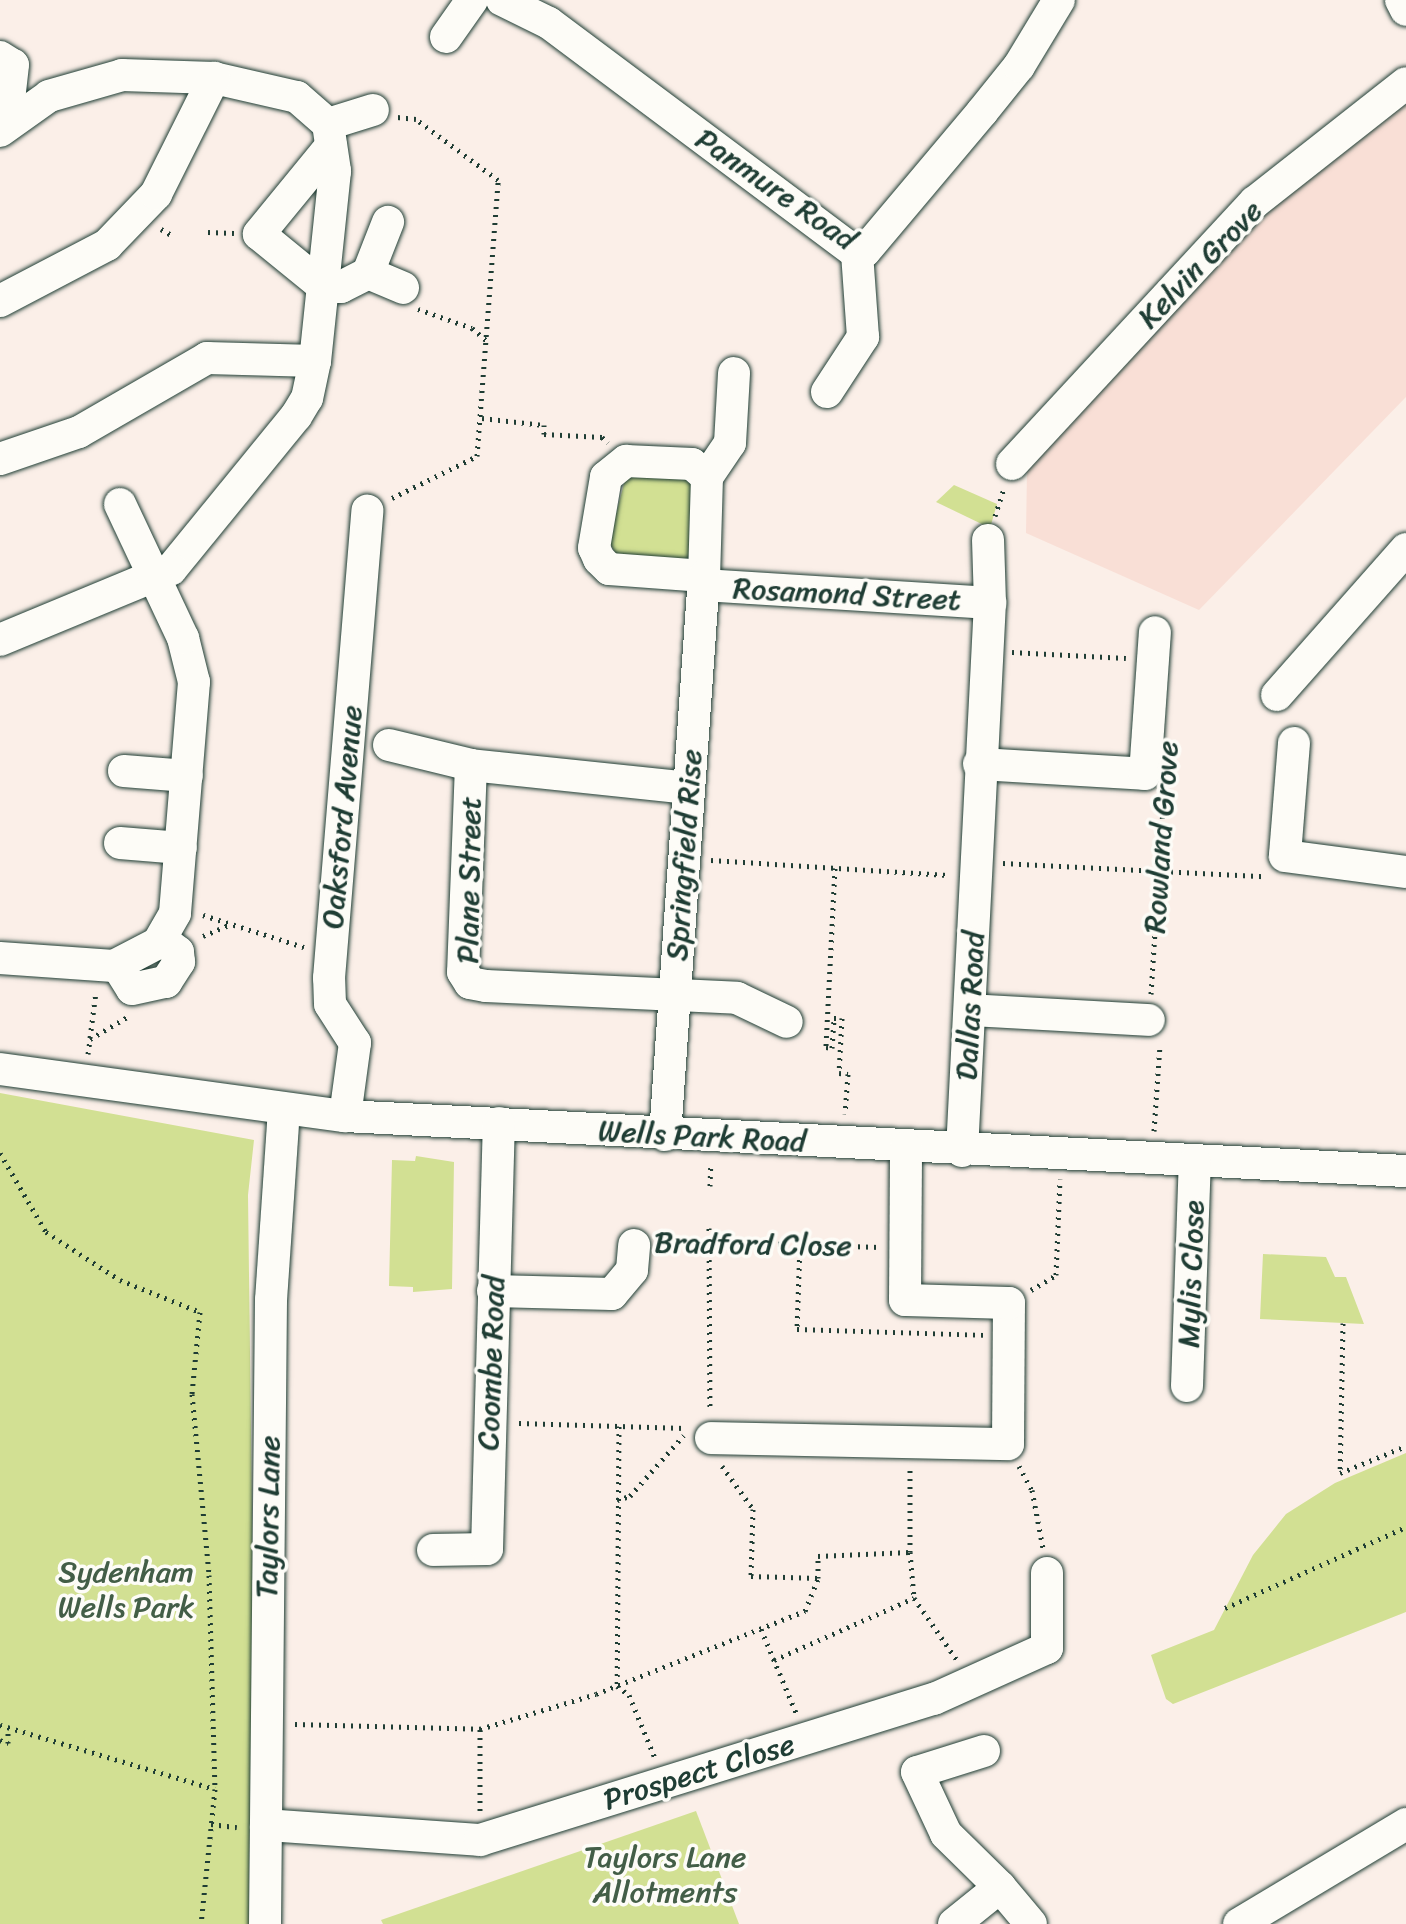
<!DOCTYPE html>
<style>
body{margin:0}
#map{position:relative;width:1406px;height:1924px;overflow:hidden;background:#fbefe8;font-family:Sriracha,sans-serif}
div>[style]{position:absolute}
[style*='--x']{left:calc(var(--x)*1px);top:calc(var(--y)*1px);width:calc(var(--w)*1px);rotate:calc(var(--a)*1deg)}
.built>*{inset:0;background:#f9dfd6}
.green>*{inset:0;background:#d2e093}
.path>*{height:5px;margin-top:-2.5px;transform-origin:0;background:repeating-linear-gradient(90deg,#1f3d34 0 2px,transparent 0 8px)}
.roads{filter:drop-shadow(0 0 2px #1f3d34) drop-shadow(0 0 2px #1f3d34)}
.minor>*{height:32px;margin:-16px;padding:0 16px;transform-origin:16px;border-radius:16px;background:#fdfcf7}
span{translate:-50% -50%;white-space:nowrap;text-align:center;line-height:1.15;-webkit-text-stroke:7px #fdfcf7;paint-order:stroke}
.street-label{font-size:30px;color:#1f3d34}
.park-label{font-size:30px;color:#435e47}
</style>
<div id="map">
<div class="built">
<div style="clip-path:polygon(1406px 101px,1406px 397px,1199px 610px,1026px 533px,1027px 471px,1268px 212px)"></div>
</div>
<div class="green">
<div style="clip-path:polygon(681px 475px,694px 486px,692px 553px,683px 562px,617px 556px,609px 541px,626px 476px)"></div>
<div style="clip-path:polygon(954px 485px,997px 504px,990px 528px,936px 502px)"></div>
<div style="clip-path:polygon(0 1093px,254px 1140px,248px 1195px,253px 1589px,249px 1924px,0 1924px)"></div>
<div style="clip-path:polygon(416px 1156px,454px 1162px,452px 1289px,413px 1292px,413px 1287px,389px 1286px,392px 1160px,415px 1161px)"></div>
<div style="clip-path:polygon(1263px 1254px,1326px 1257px,1335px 1277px,1346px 1277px,1364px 1324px,1260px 1319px)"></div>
<div style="clip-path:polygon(1406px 1453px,1406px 1612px,1173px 1704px,1166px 1699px,1151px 1655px,1214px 1630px,1253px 1555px,1286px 1514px,1335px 1483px)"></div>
<div style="clip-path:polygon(696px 1811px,739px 1924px,383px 1924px,381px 1920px)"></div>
</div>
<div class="path">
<div style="--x:161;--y:229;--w:14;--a:30"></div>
<div style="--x:208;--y:232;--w:26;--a:2"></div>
<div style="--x:418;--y:309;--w:57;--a:19.4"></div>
<div style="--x:472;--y:328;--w:20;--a:41"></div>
<div style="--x:482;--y:418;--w:62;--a:6.4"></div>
<div style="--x:544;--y:425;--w:9;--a:90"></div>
<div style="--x:544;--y:434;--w:58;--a:3"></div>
<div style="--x:602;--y:437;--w:8;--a:45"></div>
<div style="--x:392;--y:498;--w:95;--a:-26.3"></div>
<div style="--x:477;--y:456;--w:277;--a:-85.6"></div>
<div style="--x:498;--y:180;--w:102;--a:-143.4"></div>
<div style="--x:416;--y:119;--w:19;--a:-174"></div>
<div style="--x:995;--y:516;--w:29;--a:-72"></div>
<div style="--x:1012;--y:652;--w:114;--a:3"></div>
<div style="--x:711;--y:860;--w:237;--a:3.6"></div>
<div style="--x:1003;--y:863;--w:261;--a:2.9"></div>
<div style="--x:835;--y:868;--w:179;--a:92.9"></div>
<div style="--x:826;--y:1047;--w:6;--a:9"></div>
<div style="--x:832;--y:1048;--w:30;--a:-86"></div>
<div style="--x:834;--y:1018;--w:8;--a:0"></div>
<div style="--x:842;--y:1018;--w:55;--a:93.1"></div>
<div style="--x:839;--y:1073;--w:9;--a:6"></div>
<div style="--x:848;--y:1074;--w:40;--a:94.3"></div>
<div style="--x:203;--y:915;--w:106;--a:17.6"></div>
<div style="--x:203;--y:936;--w:30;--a:-23"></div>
<div style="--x:1151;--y:994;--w:201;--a:-86.3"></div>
<div style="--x:90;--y:1038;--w:46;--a:-82.6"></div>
<div style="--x:88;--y:1054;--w:15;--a:-82"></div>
<div style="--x:90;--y:1039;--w:45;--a:-30.5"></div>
<div style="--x:1154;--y:1131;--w:85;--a:-86"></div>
<div style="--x:0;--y:1153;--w:91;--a:59.8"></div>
<div style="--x:46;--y:1232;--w:88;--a:33"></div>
<div style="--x:120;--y:1280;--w:86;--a:21.8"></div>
<div style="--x:200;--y:1312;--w:82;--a:95.6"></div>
<div style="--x:192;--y:1394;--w:182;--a:84.6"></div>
<div style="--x:209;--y:1575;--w:214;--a:88.4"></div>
<div style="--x:710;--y:1186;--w:23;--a:-88"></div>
<div style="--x:709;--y:1228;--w:183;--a:89.7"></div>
<div style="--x:658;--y:1240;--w:222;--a:1.8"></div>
<div style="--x:800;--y:1244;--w:85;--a:92"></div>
<div style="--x:797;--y:1329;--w:187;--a:1.8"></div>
<div style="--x:1031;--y:1290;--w:29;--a:-31"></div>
<div style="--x:1056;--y:1275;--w:96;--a:-87.6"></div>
<div style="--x:1343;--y:1323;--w:150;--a:91.1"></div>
<div style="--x:1340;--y:1473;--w:71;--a:-22.2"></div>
<div style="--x:519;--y:1423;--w:166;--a:1.7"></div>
<div style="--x:619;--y:1426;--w:260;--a:90.4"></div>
<div style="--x:617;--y:1686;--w:15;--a:37"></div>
<div style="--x:629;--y:1695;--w:68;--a:67.6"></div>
<div style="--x:722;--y:1466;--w:53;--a:54.2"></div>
<div style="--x:753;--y:1509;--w:67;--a:91.7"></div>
<div style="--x:751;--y:1576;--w:67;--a:1.7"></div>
<div style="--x:1019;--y:1466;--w:27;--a:62"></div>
<div style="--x:1032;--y:1490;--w:59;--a:79.3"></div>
<div style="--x:617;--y:1500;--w:14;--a:-17"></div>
<div style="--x:630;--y:1496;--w:81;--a:-48.5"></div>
<div style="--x:910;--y:1552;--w:46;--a:85"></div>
<div style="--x:914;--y:1598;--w:75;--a:55.3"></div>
<div style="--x:1225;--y:1608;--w:198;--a:-24.1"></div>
<div style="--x:761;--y:1629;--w:93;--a:67.3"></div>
<div style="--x:774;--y:1660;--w:153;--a:-23.9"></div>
<div style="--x:295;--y:1724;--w:185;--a:1.5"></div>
<div style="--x:480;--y:1729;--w:121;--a:-16.8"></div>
<div style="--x:596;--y:1694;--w:225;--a:-21.7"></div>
<div style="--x:805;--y:1611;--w:35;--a:-68"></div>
<div style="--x:818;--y:1578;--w:22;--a:-90"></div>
<div style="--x:818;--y:1556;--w:92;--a:-2.5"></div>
<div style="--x:910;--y:1552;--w:83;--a:-90"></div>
<div style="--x:0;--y:1725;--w:224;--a:16.6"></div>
<div style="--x:215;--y:1789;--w:136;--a:95.9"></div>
<div style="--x:480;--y:1729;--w:83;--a:90"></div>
<div style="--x:0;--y:1740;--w:9;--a:21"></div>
<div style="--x:8;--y:1743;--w:12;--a:-90"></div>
<div style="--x:211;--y:1824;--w:26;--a:7"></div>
</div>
<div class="roads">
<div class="minor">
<div style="--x:502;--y:0;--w:52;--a:26.1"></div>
<div style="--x:549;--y:23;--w:384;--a:36.8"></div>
<div style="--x:857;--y:253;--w:8;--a:-14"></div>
<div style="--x:865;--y:251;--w:182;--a:-49.9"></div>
<div style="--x:982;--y:112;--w:59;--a:-51.2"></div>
<div style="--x:1019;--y:66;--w:77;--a:-58.8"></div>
<div style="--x:1401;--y:0;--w:11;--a:63"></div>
<div style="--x:446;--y:37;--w:45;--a:-54.9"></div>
<div style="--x:0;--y:57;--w:15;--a:32"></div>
<div style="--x:13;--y:65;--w:61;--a:96.5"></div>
<div style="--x:328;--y:124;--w:47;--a:-17.3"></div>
<div style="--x:0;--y:131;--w:60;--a:-35.5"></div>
<div style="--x:49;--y:96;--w:76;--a:-16"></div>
<div style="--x:122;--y:75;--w:92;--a:1.9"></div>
<div style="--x:214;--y:78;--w:85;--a:12.9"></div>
<div style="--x:297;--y:97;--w:41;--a:41.1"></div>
<div style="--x:328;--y:124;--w:48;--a:81.5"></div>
<div style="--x:335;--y:171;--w:191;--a:96"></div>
<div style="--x:315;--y:361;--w:38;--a:102"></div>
<div style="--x:307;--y:398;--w:21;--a:121"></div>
<div style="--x:296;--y:416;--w:198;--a:129.2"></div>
<div style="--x:171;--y:569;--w:185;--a:157.5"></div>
<div style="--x:331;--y:146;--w:114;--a:129.3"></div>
<div style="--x:259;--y:234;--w:84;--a:39.2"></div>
<div style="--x:324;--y:287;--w:17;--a:0"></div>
<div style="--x:341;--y:287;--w:30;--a:-27"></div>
<div style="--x:368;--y:273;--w:55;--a:-68.6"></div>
<div style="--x:368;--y:273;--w:38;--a:23"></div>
<div style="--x:0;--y:301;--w:121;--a:-27.6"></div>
<div style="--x:107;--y:245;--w:71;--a:-46.1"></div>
<div style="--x:156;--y:194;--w:130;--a:-63.4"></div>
<div style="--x:827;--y:392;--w:66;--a:-56.8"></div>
<div style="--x:863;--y:337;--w:84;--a:-94.1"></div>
<div style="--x:0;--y:459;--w:83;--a:-18.9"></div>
<div style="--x:79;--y:432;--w:148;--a:-30"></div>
<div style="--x:207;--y:358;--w:108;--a:1.6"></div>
<div style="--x:626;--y:461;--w:66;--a:2.6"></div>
<div style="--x:692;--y:464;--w:20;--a:41"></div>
<div style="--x:707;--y:477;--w:99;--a:91.7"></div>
<div style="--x:704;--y:576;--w:95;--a:-175.8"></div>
<div style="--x:609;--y:569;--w:14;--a:-135"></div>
<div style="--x:599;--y:559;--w:12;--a:-114"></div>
<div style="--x:594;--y:548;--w:72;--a:-80.4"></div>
<div style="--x:606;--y:477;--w:26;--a:-39"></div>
<div style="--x:1012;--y:464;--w:357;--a:-47.2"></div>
<div style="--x:1255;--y:202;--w:192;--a:-38.2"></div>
<div style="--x:707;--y:477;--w:41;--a:-55.9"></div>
<div style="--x:730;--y:443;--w:70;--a:-86.7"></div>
<div style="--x:703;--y:585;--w:288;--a:3.6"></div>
<div style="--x:1277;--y:695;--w:195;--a:-48.5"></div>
<div style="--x:1294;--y:743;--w:113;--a:94.6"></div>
<div style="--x:1285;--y:856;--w:122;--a:7.5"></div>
<div style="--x:389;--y:745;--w:84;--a:13.7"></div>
<div style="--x:979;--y:764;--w:166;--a:3.4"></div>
<div style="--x:1145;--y:774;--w:142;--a:-86"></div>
<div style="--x:124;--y:771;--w:63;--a:4.5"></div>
<div style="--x:689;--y:788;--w:219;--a:-174"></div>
<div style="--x:471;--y:765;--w:207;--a:92.2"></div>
<div style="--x:463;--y:972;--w:13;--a:58"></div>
<div style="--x:470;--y:983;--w:16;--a:11"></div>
<div style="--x:486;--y:986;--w:251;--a:2.7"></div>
<div style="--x:737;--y:998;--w:55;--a:25.6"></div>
<div style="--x:120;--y:843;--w:61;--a:4.7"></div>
<div style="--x:0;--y:958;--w:114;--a:4"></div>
<div style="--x:114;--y:966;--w:50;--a:-27.6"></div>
<div style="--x:158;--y:943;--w:34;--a:-60"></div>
<div style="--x:175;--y:913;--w:232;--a:-85.3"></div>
<div style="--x:194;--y:682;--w:45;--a:-104"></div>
<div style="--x:183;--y:638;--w:148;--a:-115.2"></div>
<div style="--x:117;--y:965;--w:28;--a:58"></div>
<div style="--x:132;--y:989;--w:35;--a:-12"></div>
<div style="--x:166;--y:982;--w:24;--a:-57"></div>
<div style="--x:179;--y:962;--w:10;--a:-96"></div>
<div style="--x:178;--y:952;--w:21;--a:-143"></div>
<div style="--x:970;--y:1010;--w:179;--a:3.2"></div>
<div style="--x:0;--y:1069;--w:348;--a:7.8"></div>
<div style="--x:345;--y:1116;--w:1062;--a:2.97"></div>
<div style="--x:345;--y:1116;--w:74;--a:-82.2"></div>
<div style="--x:355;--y:1043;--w:46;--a:-122.7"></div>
<div style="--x:330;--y:1004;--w:26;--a:-92"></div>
<div style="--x:329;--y:978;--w:469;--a:-85.3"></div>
<div style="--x:665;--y:1135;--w:560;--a:-86.01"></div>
<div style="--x:962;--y:1151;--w:549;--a:-87.08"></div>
<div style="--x:990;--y:603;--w:63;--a:-91.8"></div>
<div style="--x:493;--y:1291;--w:119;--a:1.4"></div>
<div style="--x:612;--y:1294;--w:31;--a:-50"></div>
<div style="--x:632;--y:1270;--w:25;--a:-85"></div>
<div style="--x:1187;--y:1386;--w:224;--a:-88"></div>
<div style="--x:711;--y:1438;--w:297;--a:1.2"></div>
<div style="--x:1008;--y:1444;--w:141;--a:-89.6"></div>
<div style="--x:1009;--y:1303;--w:104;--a:-178.3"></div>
<div style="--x:905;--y:1300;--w:152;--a:-89.6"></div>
<div style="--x:433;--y:1550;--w:54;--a:-1.1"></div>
<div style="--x:487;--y:1549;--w:426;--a:-88.4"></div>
<div style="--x:984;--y:1751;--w:70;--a:162.6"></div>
<div style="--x:917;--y:1772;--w:68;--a:64.9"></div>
<div style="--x:946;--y:1834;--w:76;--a:44.5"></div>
<div style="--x:266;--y:1825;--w:215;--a:4"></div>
<div style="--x:480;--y:1840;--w:475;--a:-17.3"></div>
<div style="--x:934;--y:1699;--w:124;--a:-24.3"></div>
<div style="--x:1047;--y:1648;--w:75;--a:-90"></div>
<div style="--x:265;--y:1924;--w:624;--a:-89.45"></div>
<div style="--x:271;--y:1300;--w:190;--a:-86.1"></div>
<div style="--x:954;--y:1924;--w:59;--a:-38.8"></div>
<div style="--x:1000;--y:1887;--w:48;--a:50"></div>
<div style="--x:1239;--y:1924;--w:195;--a:-30.9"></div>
</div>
</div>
<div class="street-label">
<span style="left:776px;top:189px;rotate:35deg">Panmure Road</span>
<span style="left:1200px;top:264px;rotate:-46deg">Kelvin Grove</span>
<span style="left:847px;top:594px;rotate:3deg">Rosamond Street</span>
<span style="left:342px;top:817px;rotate:-85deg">Oaksford Avenue</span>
<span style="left:1161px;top:837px;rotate:-86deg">Rowland Grove</span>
<span style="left:684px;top:855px;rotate:-86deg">Springfield Rise</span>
<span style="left:469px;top:880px;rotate:-89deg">Plane Street</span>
<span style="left:970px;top:1006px;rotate:-87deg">Dallas Road</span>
<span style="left:702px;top:1136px;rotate:3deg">Wells Park Road</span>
<span style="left:753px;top:1244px;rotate:1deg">Bradford Close</span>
<span style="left:1191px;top:1274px;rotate:-88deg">Mylis Close</span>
<span style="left:491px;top:1363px;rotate:-88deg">Coombe Road</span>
<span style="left:268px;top:1517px;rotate:-89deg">Taylors Lane</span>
<span style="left:699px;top:1772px;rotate:-17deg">Prospect Close</span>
</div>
<div class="park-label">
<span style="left:126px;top:1589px">Sydenham<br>Wells Park</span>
<span style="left:665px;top:1874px">Taylors Lane<br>Allotments</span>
</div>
</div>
